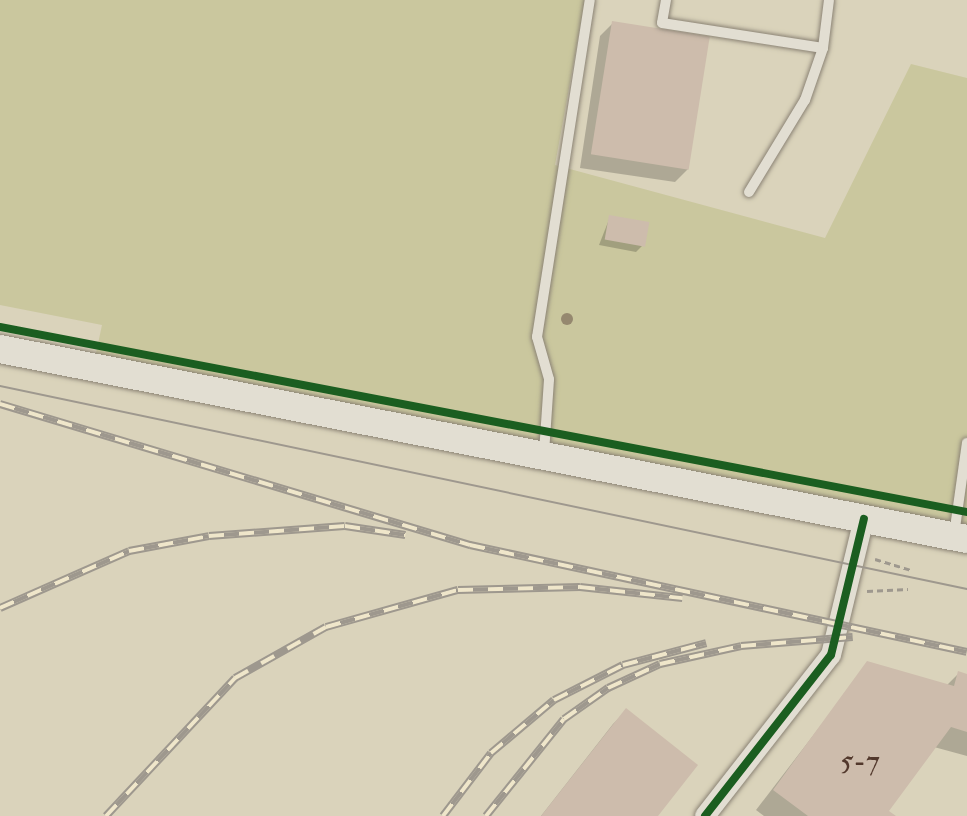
<!DOCTYPE html>
<style>
body{margin:0}
#map{position:relative;width:967px;height:816px;overflow:hidden;background:#dad3bb;font-family:"IM FELL Double Pica",serif}
div>[style]{position:absolute}
[style*='--x']{left:calc(var(--x)*1px);top:calc(var(--y)*1px);width:calc(var(--w)*1px);rotate:calc(var(--a)*1deg)}
.green>*{inset:0;background:#cac79e}
.shadow>*{inset:0;background:#0003}
.building>*{inset:0;background:#cdbcac;transform-origin:0 0}
.path>*{height:3px;margin-top:-1.5px;transform-origin:0;background:repeating-linear-gradient(90deg,#9e988e 0 6px,transparent 0 10px)}
.roads{filter:drop-shadow(0 0 2px #8b8375) drop-shadow(0 0 2px #8b8375)}
.lane>*{height:10px;margin:-5px;padding:0 5px;transform-origin:5px;border-radius:5px;background:#e2ded2}
.street>*{height:20px;margin:-10px;padding:0 10px;transform-origin:10px;border-radius:10px;background:#e2ded2}
.secondary>*{height:28px;margin:-14px;padding:0 14px;transform-origin:14px;border-radius:14px;background:#e2ded2}
.tram>*{height:2px;margin:-1px;padding:0 1px;transform-origin:1px;border-radius:1px;background:#9e988e}
.rail>*{height:8px;margin-top:-4px;transform-origin:0;background:repeating-linear-gradient(90deg,#efe6ca 0 15px,#9e988e 0 30px);box-sizing:border-box;border-block:2px solid #9e988e}
.cycleway>*{height:8px;margin:-4px;padding:0 4px;transform-origin:4px;border-radius:4px;background:#1b5e20}
.trees>*{width:12px;height:12px;margin:-6px;border-radius:50%;background:#95886f}
span{translate:-50% -50%;white-space:nowrap;text-align:center;line-height:1.15;-webkit-text-stroke:7px #efe6ca;paint-order:stroke}
.number-label{font-size:30px;color:#52382c}
.number-label span{-webkit-text-stroke-width:0}
</style>
<div id="map">
<div class="green">
<div style="clip-path:polygon(0 0,585px 0,555px 165px,825px 238px,911px 64px,967px 78px,967px 539px,93px 367px,102px 325px,0 305px)"></div>
</div>
<div class="shadow">
<div style="clip-path:polygon(613px 23px,688px 169px,675px 182px,580px 168px,600px 36px)"></div>
<div style="clip-path:polygon(610px 217px,642px 246px,636px 252px,599px 245px)"></div>
<div style="clip-path:polygon(868px 664px,946px 686px,959px 673px,967px 676px,967px 756px,934px 747px,887px 811px,893px 816px,764px 816px,756px 810px)"></div>
<div style="clip-path:polygon(626px 711px,655px 816px,541px 816px,613px 724px)"></div>
</div>
<div class="building">
<div style="left:612px;top:21px;width:99px;height:135px;rotate:9deg"></div>
<div style="left:609px;top:215px;width:41px;height:25px;rotate:10deg"></div>
<div style="clip-path:polygon(867px 661px,954px 686px,958px 671px,967px 674px,967px 732px,951px 727px,889px 811px,896px 816px,808px 816px,773px 790px)"></div>
<div style="clip-path:polygon(626px 708px,698px 765px,658px 816px,541px 816px)"></div>
</div>
<div class="path">
<div style="--x:875;--y:559;--w:39;--a:17"></div>
<div style="--x:867;--y:591;--w:41;--a:-2.8"></div>
</div>
<div class="roads">
<div class="lane">
<div style="--x:666;--y:0;--w:23;--a:100"></div>
<div style="--x:662;--y:23;--w:163;--a:8.8"></div>
<div style="--x:749;--y:192;--w:108;--a:-58.7"></div>
<div style="--x:805;--y:100;--w:55;--a:-70.9"></div>
<div style="--x:823;--y:48;--w:48;--a:-82.9"></div>
<div style="--x:544;--y:453;--w:74;--a:-86.1"></div>
<div style="--x:549;--y:379;--w:44;--a:-105.9"></div>
<div style="--x:537;--y:337;--w:341;--a:-81.1"></div>
<div style="--x:954;--y:535;--w:93;--a:-82"></div>
</div>
<div class="street">
<div style="--x:705;--y:816;--w:204;--a:-52"></div>
<div style="--x:831;--y:655;--w:140;--a:-76.4"></div>
</div>
<div class="secondary">
<div style="--x:0;--y:349;--w:985;--a:11.12"></div>
</div>
</div>
<div class="tram">
<div style="--x:0;--y:386;--w:988;--a:11.86"></div>
</div>
<div class="rail">
<div style="--x:0;--y:404;--w:491;--a:16.7"></div>
<div style="--x:470;--y:545;--w:508;--a:12.15"></div>
<div style="--x:0;--y:608;--w:141;--a:-23.8"></div>
<div style="--x:129;--y:551;--w:81;--a:-10.6"></div>
<div style="--x:209;--y:536;--w:136;--a:-4.2"></div>
<div style="--x:345;--y:526;--w:61;--a:8.5"></div>
<div style="--x:106;--y:816;--w:189;--a:-46.9"></div>
<div style="--x:235;--y:678;--w:104;--a:-29.3"></div>
<div style="--x:326;--y:627;--w:137;--a:-15.7"></div>
<div style="--x:458;--y:590;--w:122;--a:-1.4"></div>
<div style="--x:580;--y:587;--w:103;--a:6.2"></div>
<div style="--x:443;--y:816;--w:79;--a:-52.7"></div>
<div style="--x:491;--y:753;--w:82;--a:-40.1"></div>
<div style="--x:554;--y:700;--w:77;--a:-26.9"></div>
<div style="--x:623;--y:665;--w:86;--a:-14.8"></div>
<div style="--x:486;--y:816;--w:124;--a:-51.2"></div>
<div style="--x:564;--y:719;--w:54;--a:-35.2"></div>
<div style="--x:608;--y:688;--w:57;--a:-24.8"></div>
<div style="--x:660;--y:664;--w:83;--a:-12.5"></div>
<div style="--x:741;--y:646;--w:112;--a:-4.6"></div>
</div>
<div class="cycleway">
<div style="--x:0;--y:327;--w:985;--a:10.83"></div>
<div style="--x:705;--y:816;--w:204;--a:-52"></div>
<div style="--x:831;--y:655;--w:140;--a:-76.4"></div>
</div>
<div class="trees">
<div style="left:567px;top:319px"></div>
</div>
<div class="number-label">
<span style="left:860px;top:761px">5-7</span>
</div>
</div>
